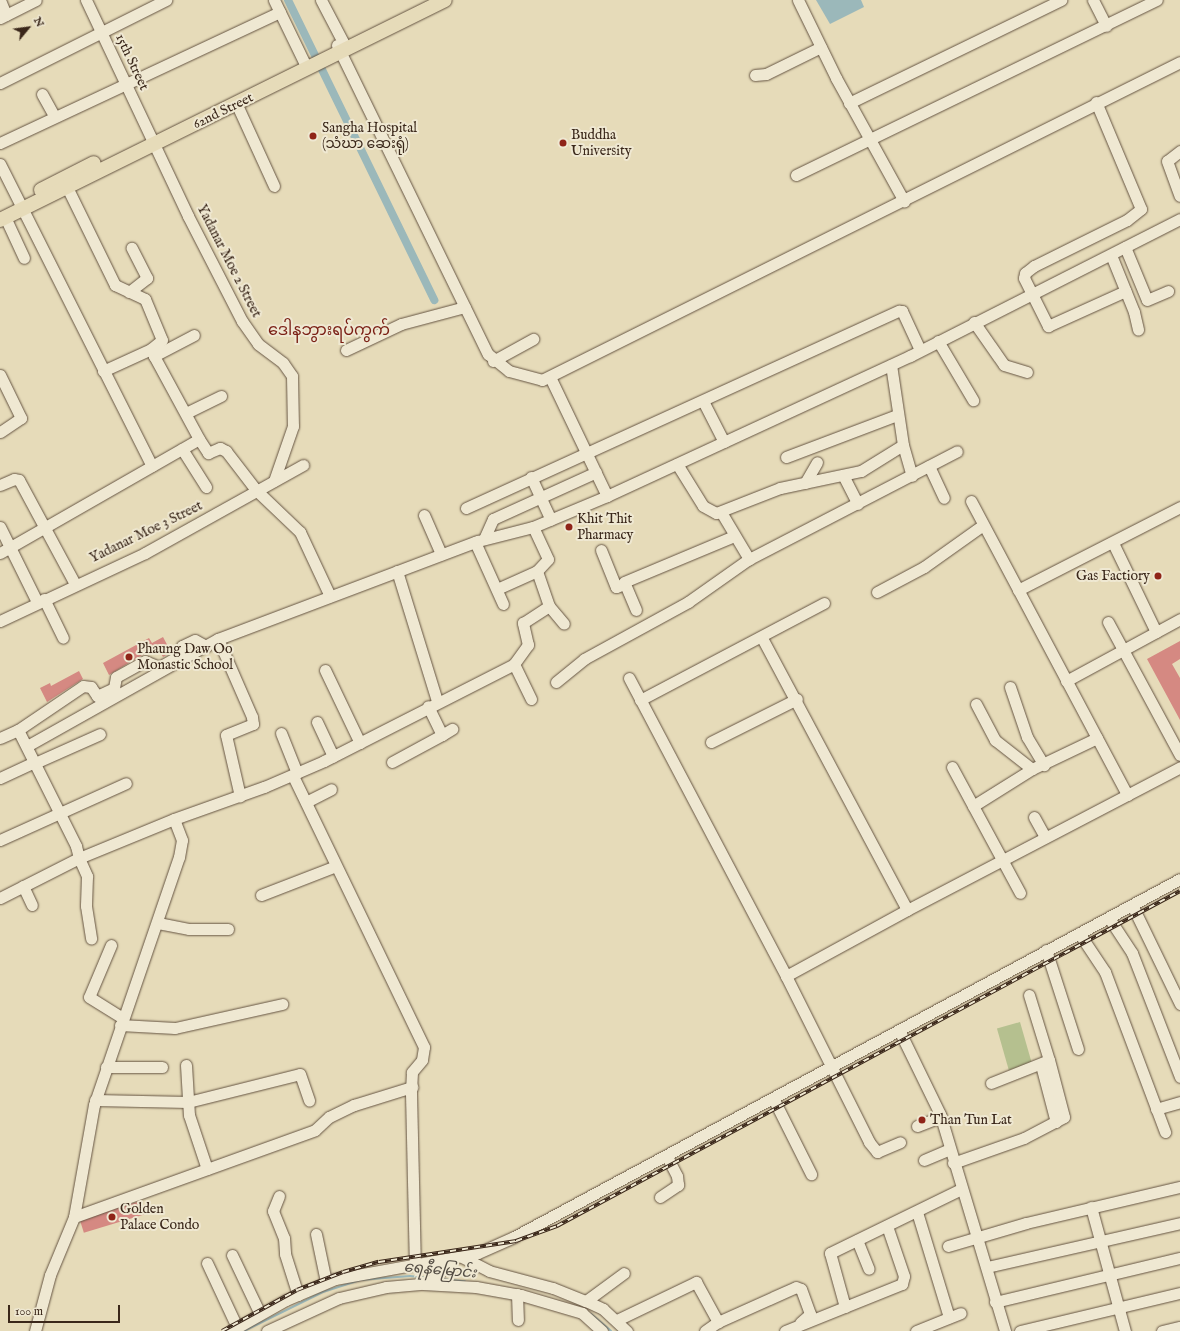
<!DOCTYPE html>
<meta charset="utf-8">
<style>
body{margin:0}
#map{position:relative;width:1180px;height:1331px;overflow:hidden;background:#e6dbb9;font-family:"IM FELL English","Noto Sans Myanmar",serif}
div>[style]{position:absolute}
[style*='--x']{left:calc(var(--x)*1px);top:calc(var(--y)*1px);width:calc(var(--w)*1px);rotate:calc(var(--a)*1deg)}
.green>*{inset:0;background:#b5c08f;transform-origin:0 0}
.water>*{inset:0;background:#9bb8ba}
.stream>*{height:2px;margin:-1px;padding:0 1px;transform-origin:1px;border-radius:1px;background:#9bb8ba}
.canal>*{height:8px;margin:-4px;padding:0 4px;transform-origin:4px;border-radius:4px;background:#9bb8ba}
.building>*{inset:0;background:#d58982;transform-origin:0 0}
.roads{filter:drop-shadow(0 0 1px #655442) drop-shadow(0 0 1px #655442)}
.minor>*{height:11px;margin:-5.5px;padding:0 5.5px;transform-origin:5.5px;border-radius:5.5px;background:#efe8d2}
.major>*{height:14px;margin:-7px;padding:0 7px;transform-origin:7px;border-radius:7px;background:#e6dbb9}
.rail>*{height:3.5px;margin-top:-1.75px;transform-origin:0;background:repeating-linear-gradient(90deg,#efe8d2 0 6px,#3a271a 0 12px);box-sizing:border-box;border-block:1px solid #3a271a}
.dots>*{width:11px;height:11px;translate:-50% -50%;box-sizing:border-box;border:2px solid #efe8d2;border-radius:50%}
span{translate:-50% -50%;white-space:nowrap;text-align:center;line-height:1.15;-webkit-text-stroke:4px #efe8d2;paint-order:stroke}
.street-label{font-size:14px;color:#3a271a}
.poi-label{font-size:14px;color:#3a271a}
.left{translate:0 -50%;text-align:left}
.right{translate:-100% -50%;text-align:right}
.water-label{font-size:15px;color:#524b42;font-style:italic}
.quarter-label{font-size:16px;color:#7a1f14}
.north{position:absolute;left:8px;top:8px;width:40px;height:40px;-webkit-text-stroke:3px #efe8d2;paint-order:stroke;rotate:61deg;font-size:11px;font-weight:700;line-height:16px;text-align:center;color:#3a271a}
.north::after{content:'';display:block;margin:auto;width:14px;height:18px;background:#3a271a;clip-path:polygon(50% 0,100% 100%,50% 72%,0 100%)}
.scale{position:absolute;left:8px;top:1305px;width:112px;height:18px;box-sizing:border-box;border:2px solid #3a271a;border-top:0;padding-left:5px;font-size:12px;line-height:14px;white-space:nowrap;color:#3a271a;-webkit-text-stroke:3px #efe8d2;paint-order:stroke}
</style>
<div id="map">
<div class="green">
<div style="left:1020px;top:1022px;width:43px;height:24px;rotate:74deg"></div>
</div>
<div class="water">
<div style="clip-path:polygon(816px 0,861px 0,864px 7px,830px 24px)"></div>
</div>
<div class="stream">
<div style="--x:440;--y:1279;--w:25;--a:5"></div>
<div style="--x:591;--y:1314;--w:26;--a:40"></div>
<div style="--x:244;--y:1331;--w:88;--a:-26.3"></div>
<div style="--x:323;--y:1292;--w:39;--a:-18"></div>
<div style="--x:360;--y:1280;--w:50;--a:-4.6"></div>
<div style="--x:410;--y:1276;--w:20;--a:6"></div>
</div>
<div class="canal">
<div style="--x:288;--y:0;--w:334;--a:64"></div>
</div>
<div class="building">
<div style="clip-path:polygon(163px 637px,171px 652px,163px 657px,159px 650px,142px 655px,109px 675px,103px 663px,149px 638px,152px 643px)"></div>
<div style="clip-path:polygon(1180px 641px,1180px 659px,1172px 664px,1180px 678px,1180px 720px,1147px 659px)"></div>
<div style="clip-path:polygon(79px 671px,83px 679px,47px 702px,40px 688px,50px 683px,51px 686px)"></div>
<div style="left:140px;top:1201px;width:14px;height:63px;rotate:73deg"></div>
</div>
<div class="roads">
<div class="minor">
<div style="--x:0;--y:0;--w:16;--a:68"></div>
<div style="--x:86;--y:0;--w:239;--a:64.7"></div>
<div style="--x:188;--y:216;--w:118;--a:62.8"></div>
<div style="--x:242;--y:321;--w:28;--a:55"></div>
<div style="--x:258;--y:344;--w:31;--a:37"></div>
<div style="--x:283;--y:363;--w:16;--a:55"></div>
<div style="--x:292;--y:376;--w:50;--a:88.9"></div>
<div style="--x:293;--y:426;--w:58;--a:109.1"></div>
<div style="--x:274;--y:0;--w:69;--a:64.2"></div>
<div style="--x:321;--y:0;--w:47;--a:62.4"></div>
<div style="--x:798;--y:0;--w:87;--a:64"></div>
<div style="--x:836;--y:78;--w:141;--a:61.1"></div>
<div style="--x:1093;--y:0;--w:29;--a:63"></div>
<div style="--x:0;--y:18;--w:40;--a:-26.6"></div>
<div style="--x:337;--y:45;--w:344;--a:64"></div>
<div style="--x:488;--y:354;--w:27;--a:39"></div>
<div style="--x:509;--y:371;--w:34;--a:15"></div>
<div style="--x:542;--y:380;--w:713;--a:-26.49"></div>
<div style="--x:755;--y:75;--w:11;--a:-5"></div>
<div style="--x:766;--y:74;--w:61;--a:-26.1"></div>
<div style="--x:0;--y:83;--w:186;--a:-26.6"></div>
<div style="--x:42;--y:94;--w:25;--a:61"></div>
<div style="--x:1096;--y:102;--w:116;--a:67.2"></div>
<div style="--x:1141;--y:209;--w:18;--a:142"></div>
<div style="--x:1127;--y:220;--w:104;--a:153.7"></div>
<div style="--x:1034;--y:266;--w:11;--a:142"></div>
<div style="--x:1025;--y:273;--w:5;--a:101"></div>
<div style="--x:1024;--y:278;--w:54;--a:63.4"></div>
<div style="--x:1048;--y:326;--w:85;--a:-24.4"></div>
<div style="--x:849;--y:103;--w:236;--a:-25.9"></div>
<div style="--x:237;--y:105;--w:89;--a:65.4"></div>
<div style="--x:0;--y:143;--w:309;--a:-25.1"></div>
<div style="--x:1180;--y:151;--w:16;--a:142"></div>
<div style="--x:1167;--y:161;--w:37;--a:70"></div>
<div style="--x:0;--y:164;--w:338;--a:63.3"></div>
<div style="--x:796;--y:175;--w:401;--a:-25.9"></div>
<div style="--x:64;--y:181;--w:116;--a:63.9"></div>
<div style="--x:115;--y:285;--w:33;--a:25"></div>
<div style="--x:145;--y:299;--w:44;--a:67.5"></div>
<div style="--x:162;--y:340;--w:14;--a:141"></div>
<div style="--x:151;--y:349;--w:8;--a:67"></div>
<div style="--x:154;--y:356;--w:94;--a:61.5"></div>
<div style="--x:5;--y:217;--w:45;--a:65.1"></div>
<div style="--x:1125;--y:247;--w:57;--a:67.5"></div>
<div style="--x:1147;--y:300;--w:23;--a:-23"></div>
<div style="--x:1111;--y:255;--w:61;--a:68"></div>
<div style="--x:1134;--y:312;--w:18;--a:77"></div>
<div style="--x:129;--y:292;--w:23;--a:-38"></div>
<div style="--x:147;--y:278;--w:34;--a:-117"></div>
<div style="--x:974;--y:322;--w:52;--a:55.1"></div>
<div style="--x:1004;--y:365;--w:24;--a:17"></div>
<div style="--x:938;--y:341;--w:69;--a:59.3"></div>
<div style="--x:346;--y:350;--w:61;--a:-25.3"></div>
<div style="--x:401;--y:324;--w:66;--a:-14.9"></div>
<div style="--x:154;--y:356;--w:45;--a:-27.7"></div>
<div style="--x:493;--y:361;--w:46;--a:-28.8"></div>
<div style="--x:103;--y:371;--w:53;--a:-24.6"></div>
<div style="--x:0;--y:375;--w:48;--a:64"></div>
<div style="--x:21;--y:418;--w:25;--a:146"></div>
<div style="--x:550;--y:377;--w:132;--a:64.4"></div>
<div style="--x:703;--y:401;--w:46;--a:62.9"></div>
<div style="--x:186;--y:413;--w:39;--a:-26"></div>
<div style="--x:903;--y:445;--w:32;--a:74"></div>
<div style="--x:182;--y:449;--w:45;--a:57.7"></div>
<div style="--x:786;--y:457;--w:119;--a:-20.7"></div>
<div style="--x:677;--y:464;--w:49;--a:58.2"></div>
<div style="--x:703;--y:506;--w:15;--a:28"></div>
<div style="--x:716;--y:513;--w:69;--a:-21.3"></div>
<div style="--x:780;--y:488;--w:83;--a:-11.9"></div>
<div style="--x:861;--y:471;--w:49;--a:-31.8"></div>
<div style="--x:903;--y:445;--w:81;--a:-98.5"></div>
<div style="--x:929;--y:466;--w:35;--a:65"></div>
<div style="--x:531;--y:477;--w:47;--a:65.1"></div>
<div style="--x:844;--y:477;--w:30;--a:63"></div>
<div style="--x:805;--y:483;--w:24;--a:-60"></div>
<div style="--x:0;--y:485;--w:15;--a:-23"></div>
<div style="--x:14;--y:479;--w:5;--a:11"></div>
<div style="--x:19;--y:480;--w:118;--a:61.7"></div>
<div style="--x:971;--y:501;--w:333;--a:62"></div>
<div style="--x:466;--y:508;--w:476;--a:-24.5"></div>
<div style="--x:899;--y:311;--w:3;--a:0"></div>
<div style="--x:902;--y:311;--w:43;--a:65.2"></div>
<div style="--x:721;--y:512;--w:55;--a:59.2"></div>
<div style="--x:424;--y:515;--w:43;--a:66.4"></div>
<div style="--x:0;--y:527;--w:84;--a:63.7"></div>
<div style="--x:484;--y:539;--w:22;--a:-66"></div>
<div style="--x:493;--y:519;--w:113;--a:-24.5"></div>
<div style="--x:475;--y:542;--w:68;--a:65.7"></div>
<div style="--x:1113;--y:543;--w:99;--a:64.2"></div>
<div style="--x:601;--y:550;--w:40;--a:68"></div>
<div style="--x:616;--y:587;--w:9;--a:-21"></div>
<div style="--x:0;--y:553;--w:229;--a:-29.8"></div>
<div style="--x:199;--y:439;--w:17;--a:57"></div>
<div style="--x:208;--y:453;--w:13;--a:-23"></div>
<div style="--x:220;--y:448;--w:7;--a:27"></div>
<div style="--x:226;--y:451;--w:49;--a:52.4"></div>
<div style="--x:256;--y:490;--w:61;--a:43.7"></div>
<div style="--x:300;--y:532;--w:71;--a:64.9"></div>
<div style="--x:397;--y:571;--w:136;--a:72.9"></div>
<div style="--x:497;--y:589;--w:44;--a:-24.2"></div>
<div style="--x:1018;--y:590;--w:182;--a:-27.1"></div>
<div style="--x:877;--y:592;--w:53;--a:-28"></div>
<div style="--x:924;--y:567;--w:72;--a:-35.4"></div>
<div style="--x:44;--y:599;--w:43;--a:64"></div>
<div style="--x:549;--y:606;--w:23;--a:50"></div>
<div style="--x:636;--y:610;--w:30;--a:-113"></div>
<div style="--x:624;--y:582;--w:119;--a:-22.7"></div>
<div style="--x:0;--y:621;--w:160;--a:-25.1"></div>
<div style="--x:145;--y:553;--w:181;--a:-29.1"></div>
<div style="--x:1108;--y:622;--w:151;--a:61.6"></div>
<div style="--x:762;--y:638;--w:308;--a:61.9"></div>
<div style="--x:907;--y:910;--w:308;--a:-27.6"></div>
<div style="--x:218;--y:639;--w:85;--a:66.4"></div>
<div style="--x:252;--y:717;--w:7;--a:82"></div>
<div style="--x:253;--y:724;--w:29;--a:158"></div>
<div style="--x:226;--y:735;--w:63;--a:77.1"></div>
<div style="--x:514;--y:664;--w:39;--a:64"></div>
<div style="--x:325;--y:670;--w:81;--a:64.4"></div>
<div style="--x:629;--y:678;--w:337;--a:62.2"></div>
<div style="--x:786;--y:976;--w:186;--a:63.4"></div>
<div style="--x:869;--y:1142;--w:13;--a:51"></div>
<div style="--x:877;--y:1152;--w:25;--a:-23"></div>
<div style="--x:1066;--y:681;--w:130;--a:-28.5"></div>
<div style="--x:556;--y:682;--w:36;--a:-39"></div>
<div style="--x:584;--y:659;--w:119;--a:-28.7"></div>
<div style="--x:688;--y:602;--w:75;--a:-35.2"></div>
<div style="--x:749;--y:559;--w:234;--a:-27.4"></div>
<div style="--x:1010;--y:687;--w:53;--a:71.2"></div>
<div style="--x:1027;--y:737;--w:33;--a:59"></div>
<div style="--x:640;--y:700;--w:208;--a:-27.8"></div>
<div style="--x:976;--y:704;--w:41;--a:62.2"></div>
<div style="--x:995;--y:740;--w:47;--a:38.1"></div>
<div style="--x:317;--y:722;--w:38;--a:65"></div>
<div style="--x:18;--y:730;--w:78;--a:-34.1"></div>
<div style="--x:83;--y:686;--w:8;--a:7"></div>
<div style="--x:91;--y:687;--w:11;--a:56"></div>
<div style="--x:97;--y:696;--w:19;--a:-25"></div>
<div style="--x:114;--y:688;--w:11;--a:-80"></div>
<div style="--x:116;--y:677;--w:33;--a:-29"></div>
<div style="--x:145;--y:661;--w:15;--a:23"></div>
<div style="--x:159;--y:667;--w:26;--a:-29"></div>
<div style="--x:182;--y:654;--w:8;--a:-90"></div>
<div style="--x:182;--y:646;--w:14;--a:-25"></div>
<div style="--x:195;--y:640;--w:13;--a:29"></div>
<div style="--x:281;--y:733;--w:43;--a:68.2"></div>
<div style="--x:442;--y:735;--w:12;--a:-31"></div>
<div style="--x:0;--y:738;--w:20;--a:-24"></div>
<div style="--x:18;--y:730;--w:130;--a:63.4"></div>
<div style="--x:76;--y:846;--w:12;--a:76"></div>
<div style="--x:79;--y:858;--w:103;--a:-22.3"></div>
<div style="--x:174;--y:819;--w:96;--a:-19.6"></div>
<div style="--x:264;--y:787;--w:65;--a:-23.4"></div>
<div style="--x:324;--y:761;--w:213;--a:-27"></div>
<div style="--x:514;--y:664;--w:24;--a:-54"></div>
<div style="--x:528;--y:645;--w:23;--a:-103"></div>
<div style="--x:523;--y:623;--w:31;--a:-33"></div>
<div style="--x:549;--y:606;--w:37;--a:-109"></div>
<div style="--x:537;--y:571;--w:16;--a:-47"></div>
<div style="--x:548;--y:559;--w:35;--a:-115"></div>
<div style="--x:711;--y:742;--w:96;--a:-26.6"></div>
<div style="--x:27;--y:746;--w:219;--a:-29.3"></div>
<div style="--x:218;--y:639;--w:278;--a:-20.7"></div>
<div style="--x:478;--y:541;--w:57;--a:-14.3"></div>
<div style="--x:533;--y:527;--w:80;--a:-22.7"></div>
<div style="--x:607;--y:496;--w:334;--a:-24.8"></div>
<div style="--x:910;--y:356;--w:303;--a:-26.9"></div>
<div style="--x:392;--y:762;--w:57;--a:-28.4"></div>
<div style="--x:442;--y:735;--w:32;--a:-116"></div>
<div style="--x:35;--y:763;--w:71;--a:-24"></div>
<div style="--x:952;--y:767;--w:143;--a:61.6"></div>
<div style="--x:293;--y:776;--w:301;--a:64.2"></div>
<div style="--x:424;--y:1047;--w:13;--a:99"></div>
<div style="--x:422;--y:1060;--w:16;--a:130"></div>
<div style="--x:412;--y:1072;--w:21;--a:93"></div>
<div style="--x:411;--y:1093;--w:171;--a:88.7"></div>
<div style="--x:0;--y:778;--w:38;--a:-25"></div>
<div style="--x:306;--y:802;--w:28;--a:-27"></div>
<div style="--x:973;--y:806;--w:70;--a:-32.1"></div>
<div style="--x:1032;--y:769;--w:72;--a:-25.5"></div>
<div style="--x:1034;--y:817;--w:23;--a:61"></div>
<div style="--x:0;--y:840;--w:138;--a:-24.3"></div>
<div style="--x:23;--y:886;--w:21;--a:65"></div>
<div style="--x:261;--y:895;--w:80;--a:-21.1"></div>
<div style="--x:0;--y:898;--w:89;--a:-26.9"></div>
<div style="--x:79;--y:858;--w:20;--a:66"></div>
<div style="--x:87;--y:876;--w:30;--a:92"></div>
<div style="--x:86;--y:906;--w:33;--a:81"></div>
<div style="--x:1132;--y:905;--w:110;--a:64.1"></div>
<div style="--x:1109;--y:918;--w:42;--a:56.7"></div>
<div style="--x:1132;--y:953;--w:133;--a:68.8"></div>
<div style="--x:158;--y:923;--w:32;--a:11"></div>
<div style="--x:189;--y:929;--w:39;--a:0"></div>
<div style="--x:1079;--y:933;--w:47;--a:56.3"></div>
<div style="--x:1105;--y:972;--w:171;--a:69.4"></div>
<div style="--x:111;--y:945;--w:56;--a:112.9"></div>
<div style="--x:89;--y:997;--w:39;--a:32"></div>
<div style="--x:1046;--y:950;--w:104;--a:72.1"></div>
<div style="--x:786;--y:976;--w:138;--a:-28.6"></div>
<div style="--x:120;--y:1025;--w:55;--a:3.1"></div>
<div style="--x:175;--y:1028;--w:110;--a:-12.6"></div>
<div style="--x:899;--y:1030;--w:93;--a:64"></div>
<div style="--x:940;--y:1114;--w:227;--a:73.3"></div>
<div style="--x:186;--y:1065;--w:50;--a:86.6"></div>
<div style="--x:189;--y:1115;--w:57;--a:71.6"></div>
<div style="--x:1041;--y:1065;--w:59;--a:75.3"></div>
<div style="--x:106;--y:1067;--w:56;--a:0"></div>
<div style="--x:991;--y:1083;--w:62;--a:-21.6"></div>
<div style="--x:1049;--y:1060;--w:68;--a:-107.1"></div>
<div style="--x:95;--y:1100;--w:93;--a:1.2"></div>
<div style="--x:188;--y:1102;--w:115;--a:-14"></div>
<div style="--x:300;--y:1074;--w:28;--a:71"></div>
<div style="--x:774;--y:1100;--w:83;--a:63.4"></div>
<div style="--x:1156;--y:1109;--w:25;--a:-16"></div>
<div style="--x:917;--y:1126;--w:26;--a:-21"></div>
<div style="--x:924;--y:1160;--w:26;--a:-23"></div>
<div style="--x:953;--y:1163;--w:75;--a:-19.4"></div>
<div style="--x:1024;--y:1138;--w:45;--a:-27.7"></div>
<div style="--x:1064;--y:1117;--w:59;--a:-104.7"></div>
<div style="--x:279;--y:1196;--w:16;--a:112"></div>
<div style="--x:273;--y:1211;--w:29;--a:68"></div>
<div style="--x:284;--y:1238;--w:16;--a:86"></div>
<div style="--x:285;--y:1254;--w:43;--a:72.4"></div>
<div style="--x:660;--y:1197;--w:22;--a:-34"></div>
<div style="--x:678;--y:1185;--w:9;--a:-96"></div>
<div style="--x:677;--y:1176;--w:22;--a:-117"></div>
<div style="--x:1091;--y:1207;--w:129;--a:74.7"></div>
<div style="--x:917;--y:1212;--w:110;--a:73.1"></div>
<div style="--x:74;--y:1217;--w:256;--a:-19.8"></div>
<div style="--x:315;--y:1130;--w:19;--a:-43"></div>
<div style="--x:329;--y:1117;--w:28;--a:-26"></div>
<div style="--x:354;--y:1105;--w:61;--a:-17.2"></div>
<div style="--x:316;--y:1234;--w:49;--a:78.2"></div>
<div style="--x:857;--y:1240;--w:31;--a:68"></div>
<div style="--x:948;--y:1246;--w:81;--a:-16.4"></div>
<div style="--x:1026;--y:1223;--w:158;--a:-13.2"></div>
<div style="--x:232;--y:1255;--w:65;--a:64.6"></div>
<div style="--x:462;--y:1257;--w:30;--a:27"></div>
<div style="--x:489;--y:1271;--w:66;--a:14.9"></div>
<div style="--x:553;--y:1288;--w:35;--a:22"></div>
<div style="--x:586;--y:1301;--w:19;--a:25"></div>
<div style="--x:603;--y:1309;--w:33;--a:43"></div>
<div style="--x:207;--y:1263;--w:71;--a:64.9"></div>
<div style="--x:987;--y:1267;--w:198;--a:-12.8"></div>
<div style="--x:428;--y:1284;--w:37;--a:-45"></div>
<div style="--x:517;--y:1294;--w:26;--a:88"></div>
<div style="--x:586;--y:1301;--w:47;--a:-36.4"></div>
<div style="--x:995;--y:1302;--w:190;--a:-13.4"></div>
<div style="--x:845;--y:1307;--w:56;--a:-105.5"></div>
<div style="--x:830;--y:1253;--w:146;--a:-26"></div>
<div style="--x:617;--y:1320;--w:88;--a:-25.7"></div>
<div style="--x:696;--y:1282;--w:46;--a:61.2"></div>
<div style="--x:35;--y:1331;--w:58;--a:-75"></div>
<div style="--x:50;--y:1275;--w:63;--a:-67.5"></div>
<div style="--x:74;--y:1217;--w:114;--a:-79.9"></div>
<div style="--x:94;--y:1105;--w:262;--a:-71.1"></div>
<div style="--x:179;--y:857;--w:17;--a:-80"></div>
<div style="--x:182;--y:840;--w:22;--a:-111"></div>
<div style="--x:231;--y:1331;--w:63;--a:-29.4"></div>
<div style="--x:286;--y:1300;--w:53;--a:-23.2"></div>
<div style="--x:335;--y:1279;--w:145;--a:-10.3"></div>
<div style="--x:478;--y:1253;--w:39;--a:-24"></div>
<div style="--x:514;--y:1237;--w:756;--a:-28.26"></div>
<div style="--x:267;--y:1331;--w:79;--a:-24.6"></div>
<div style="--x:339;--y:1298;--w:48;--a:-13.2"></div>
<div style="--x:386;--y:1287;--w:37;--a:-5"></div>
<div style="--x:423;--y:1284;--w:53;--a:3.2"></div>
<div style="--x:476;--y:1287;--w:46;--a:10.1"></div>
<div style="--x:521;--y:1295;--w:64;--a:16.4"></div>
<div style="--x:582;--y:1313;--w:27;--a:42"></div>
<div style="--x:705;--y:1331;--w:16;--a:-35"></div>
<div style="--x:718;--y:1322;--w:85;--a:-24.2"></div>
<div style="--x:796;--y:1287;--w:5;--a:22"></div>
<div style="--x:801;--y:1289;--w:27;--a:70"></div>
<div style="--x:810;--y:1314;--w:13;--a:138"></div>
<div style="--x:785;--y:1331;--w:126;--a:-21.9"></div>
<div style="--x:902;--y:1284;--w:8;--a:-76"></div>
<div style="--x:904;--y:1276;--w:53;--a:-108.8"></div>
<div style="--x:916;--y:1331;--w:48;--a:-21.8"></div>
<div style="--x:1020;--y:1331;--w:164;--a:-13.4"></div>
<div style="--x:1162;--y:1331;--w:18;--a:-13"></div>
</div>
<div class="major">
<div style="--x:41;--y:190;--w:59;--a:-27"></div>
<div style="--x:0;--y:220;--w:496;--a:-26.3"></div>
</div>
</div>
<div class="rail">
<div style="--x:222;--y:1331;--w:85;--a:-28.7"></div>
<div style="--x:297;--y:1290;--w:49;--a:-21.4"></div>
<div style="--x:343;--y:1272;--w:37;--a:-16"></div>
<div style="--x:379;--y:1262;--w:139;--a:-8.7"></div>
<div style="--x:516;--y:1241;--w:44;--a:-20.1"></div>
<div style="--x:557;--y:1226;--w:707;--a:-28.27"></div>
</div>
<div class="dots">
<div style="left:313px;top:136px;background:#8f2418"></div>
<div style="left:563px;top:143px;background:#8f2418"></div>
<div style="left:569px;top:527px;background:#8f2418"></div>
<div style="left:1158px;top:576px;background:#8f2418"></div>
<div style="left:129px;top:657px;background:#8f2418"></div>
<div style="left:922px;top:1120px;background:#8f2418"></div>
<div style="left:112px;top:1217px;background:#8f2418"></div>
</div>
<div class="street-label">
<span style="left:132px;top:62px;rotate:65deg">15th Street</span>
<span style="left:223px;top:111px;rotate:-26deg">62nd Street</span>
<span style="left:229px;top:261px;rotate:63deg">Yadanar Moe 2 Street</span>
<span style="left:146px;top:532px;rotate:-26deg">Yadanar Moe 3 Street</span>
</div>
<div class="poi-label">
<span class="left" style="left:322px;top:136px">Sangha Hospital<br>(သံဃာ ဆေးရုံ)</span>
<span class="left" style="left:571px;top:143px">Buddha<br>University</span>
<span class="left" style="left:577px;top:527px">Khit Thit<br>Pharmacy</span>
<span class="right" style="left:1150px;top:576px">Gas Factiory</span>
<span class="left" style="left:137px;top:657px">Phaung Daw Oo<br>Monastic School</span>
<span class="left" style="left:930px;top:1120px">Than Tun Lat</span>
<span class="left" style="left:120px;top:1217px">Golden<br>Palace Condo</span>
</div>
<div class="water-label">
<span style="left:440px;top:1270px;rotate:5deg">ရေနီမြောင်း</span>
</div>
<div class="quarter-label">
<span style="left:329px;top:331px">ဒေါနဘွားရပ်ကွက်</span>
</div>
<div class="north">N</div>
<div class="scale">100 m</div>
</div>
